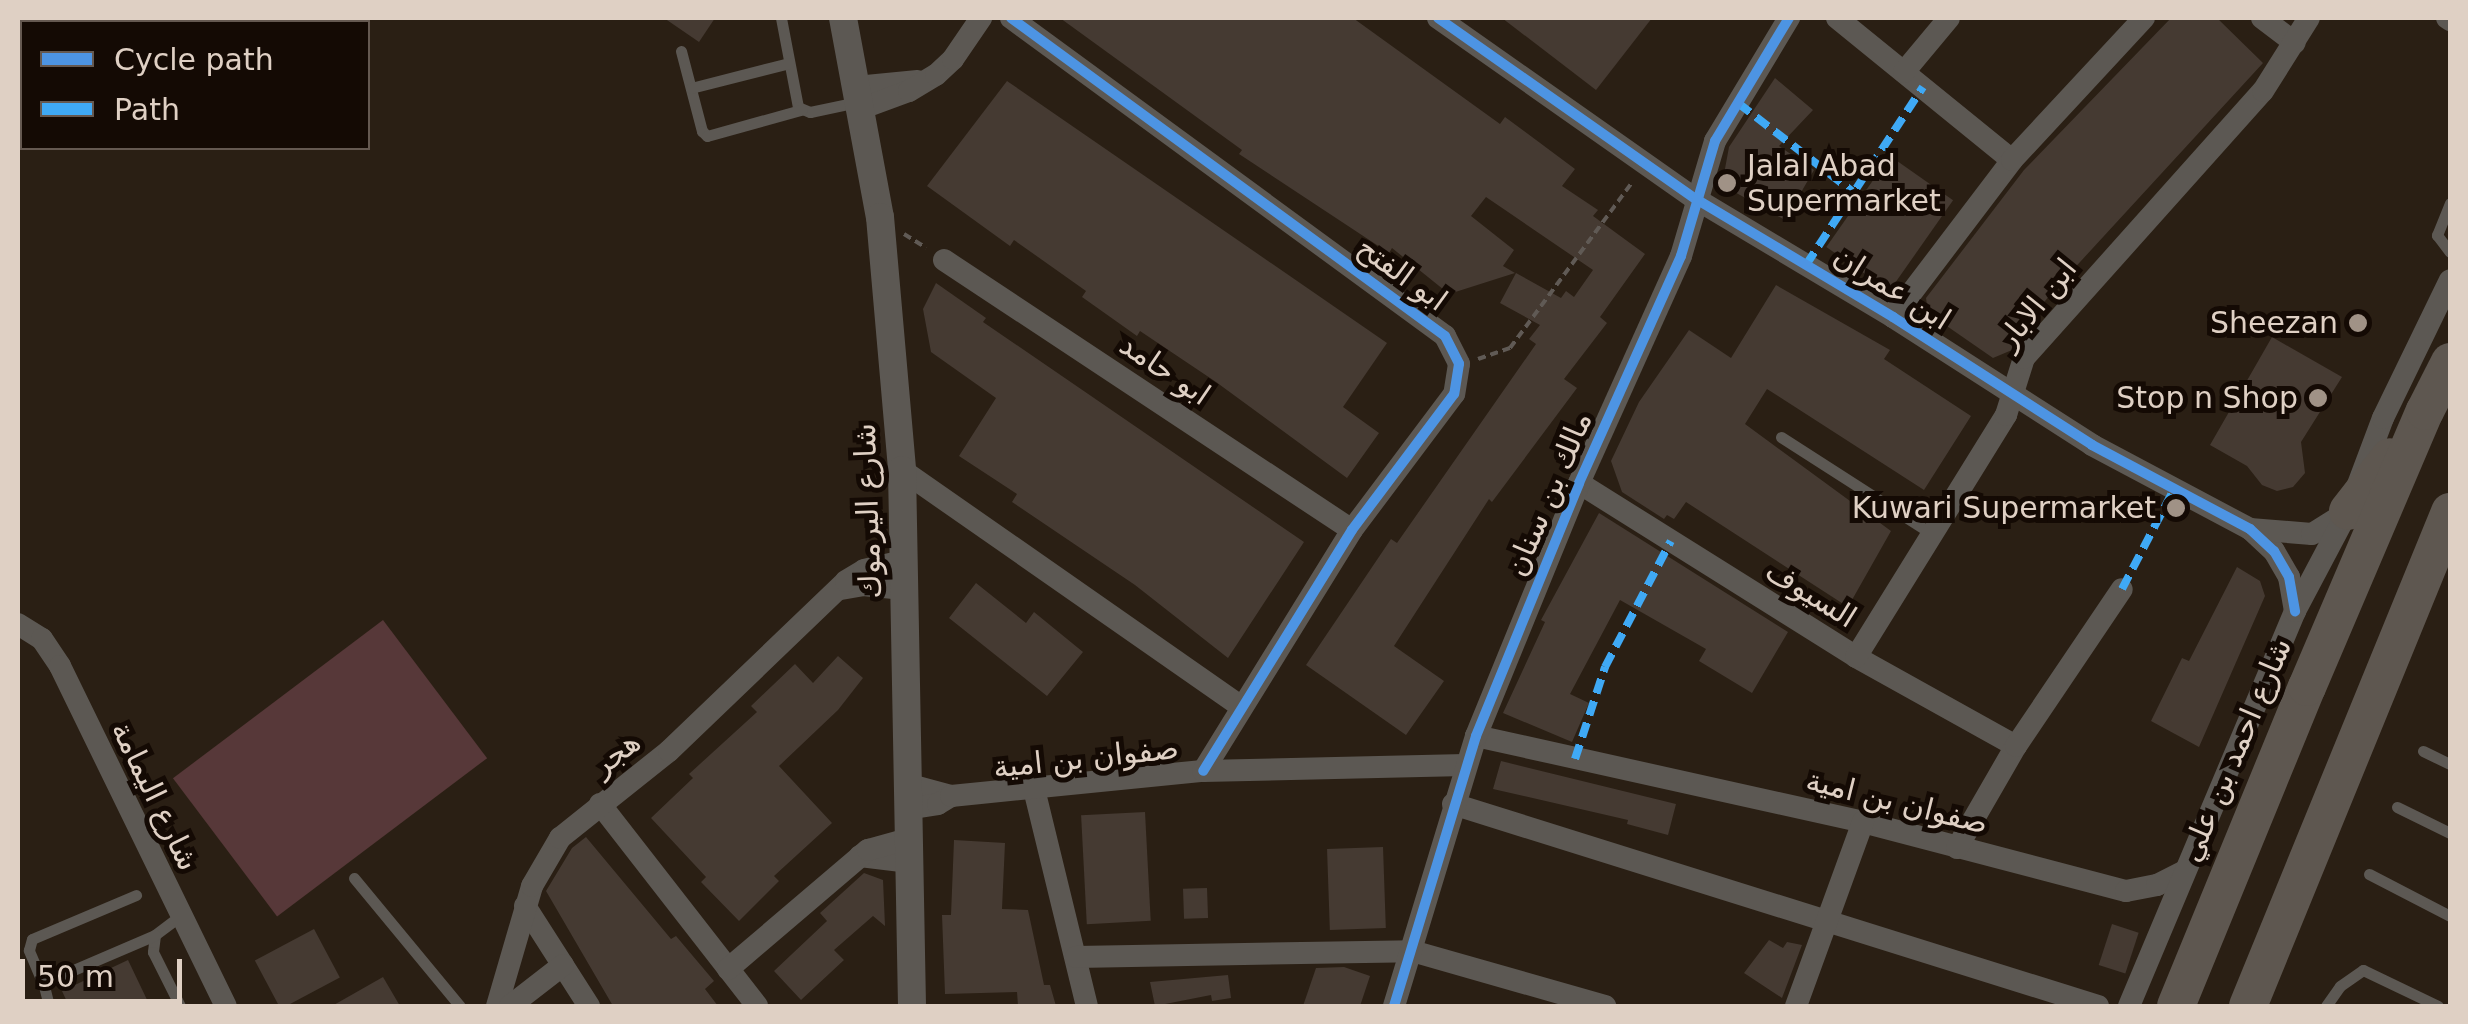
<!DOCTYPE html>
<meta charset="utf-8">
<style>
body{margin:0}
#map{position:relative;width:2468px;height:1024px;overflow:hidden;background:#2a1f14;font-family:"DejaVu Sans","Noto Naskh Arabic",sans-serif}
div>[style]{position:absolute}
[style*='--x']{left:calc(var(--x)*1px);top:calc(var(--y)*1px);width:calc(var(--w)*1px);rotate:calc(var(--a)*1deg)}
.green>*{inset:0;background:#573839;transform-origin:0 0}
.building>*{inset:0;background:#453a32;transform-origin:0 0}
.path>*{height:4px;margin-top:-2px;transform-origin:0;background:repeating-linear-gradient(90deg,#605a55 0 8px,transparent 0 13px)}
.service>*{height:11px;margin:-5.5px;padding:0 5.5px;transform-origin:5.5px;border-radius:5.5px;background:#5c5853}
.minor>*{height:22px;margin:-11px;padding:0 11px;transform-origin:11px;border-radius:11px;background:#5c5853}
.tertiary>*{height:28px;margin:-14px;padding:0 14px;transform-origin:14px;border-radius:14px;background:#5c5853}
.primary>*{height:38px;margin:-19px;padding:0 19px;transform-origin:19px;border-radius:19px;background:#5e5750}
.quiet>*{height:8px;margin-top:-4px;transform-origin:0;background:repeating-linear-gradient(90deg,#3fa9f5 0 15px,transparent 0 23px)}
.cycleway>*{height:10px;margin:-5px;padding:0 5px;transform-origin:5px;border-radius:5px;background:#4d94e3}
.dots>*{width:28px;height:28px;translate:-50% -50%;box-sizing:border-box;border:5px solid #140a04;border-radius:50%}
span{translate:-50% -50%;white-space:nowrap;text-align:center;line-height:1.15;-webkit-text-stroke:10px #140a04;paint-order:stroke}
.poi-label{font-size:30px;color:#dfd0c4}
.left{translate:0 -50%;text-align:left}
.right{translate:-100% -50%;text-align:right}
.street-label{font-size:30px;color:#dfd0c4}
.frame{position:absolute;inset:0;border:20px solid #dfd0c4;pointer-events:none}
.legend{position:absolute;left:20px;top:20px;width:350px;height:130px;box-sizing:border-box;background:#140a04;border:2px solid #655951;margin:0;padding:12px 18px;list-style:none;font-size:30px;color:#dfd0c4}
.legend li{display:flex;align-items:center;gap:20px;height:50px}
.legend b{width:50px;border:2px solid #655951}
.scale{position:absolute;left:20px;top:959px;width:162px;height:45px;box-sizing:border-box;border:5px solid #dfd0c4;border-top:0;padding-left:12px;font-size:30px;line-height:35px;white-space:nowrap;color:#dfd0c4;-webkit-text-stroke:8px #140a04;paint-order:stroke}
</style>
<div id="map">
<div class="green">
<div style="left:383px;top:620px;width:173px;height:263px;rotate:53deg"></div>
</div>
<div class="building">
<div style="clip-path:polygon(664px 18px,715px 18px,699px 42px)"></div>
<div style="clip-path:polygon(1060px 18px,1353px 18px,1500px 124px,1505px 117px,1575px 169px,1562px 186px,1598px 210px,1593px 216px,1645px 254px,1600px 317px,1607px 323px,1564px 379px,1577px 388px,1492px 502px,1489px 499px,1394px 646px,1444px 681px,1406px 735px,1306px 665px,1391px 539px,1397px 543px,1536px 344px,1529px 339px,1540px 325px,1500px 303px,1516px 273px,1561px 298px,1566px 291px,1574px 297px,1593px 270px,1486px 197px,1471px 216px,1514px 250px,1503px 266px,1515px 273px,1449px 294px,1392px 248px,1389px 253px,1239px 154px,1242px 150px)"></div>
<div style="clip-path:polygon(1502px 18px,1652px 18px,1596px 90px)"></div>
<div style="clip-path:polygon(2171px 18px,2217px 18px,2263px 63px,2058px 286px,2025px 324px,2030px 328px,2012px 350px,1993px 358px,1928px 313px,1926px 298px,2024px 170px)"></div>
<div style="clip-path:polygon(1775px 78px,1813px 110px,1779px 146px,1814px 170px,1785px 220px,1722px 185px,1729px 147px)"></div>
<div style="clip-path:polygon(1007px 81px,1387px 343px,1343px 407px,1379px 433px,1347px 478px,1216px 382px,1140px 331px,1137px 336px,1082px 297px,1086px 291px,1014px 240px,1010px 246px,927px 186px)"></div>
<div style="left:1890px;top:156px;width:77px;height:111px;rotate:35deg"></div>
<div style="clip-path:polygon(936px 283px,986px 318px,983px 322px,1304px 542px,1228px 658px,1135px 585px,1012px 502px,1017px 494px,959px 456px,996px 398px,931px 352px,923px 309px)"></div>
<div style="clip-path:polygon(1776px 285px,1890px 350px,1884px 359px,1971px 416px,1924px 490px,1767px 389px,1745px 424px,1891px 531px,1848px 607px,1686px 502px,1674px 519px,1667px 515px,1664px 519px,1622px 492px,1611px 461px,1639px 402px,1689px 330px,1731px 358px)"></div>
<div style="clip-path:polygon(2272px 337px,2342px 377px,2301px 442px,2305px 473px,2293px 487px,2277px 491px,2262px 485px,2247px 466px,2210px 445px)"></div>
<div style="clip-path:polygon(1599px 513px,1788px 632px,1752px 693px,1699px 661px,1706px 649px,1620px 600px,1570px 694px,1589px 703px,1572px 742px,1503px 713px,1545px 622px,1541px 620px)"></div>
<div style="clip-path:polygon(2237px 567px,2260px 581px,2265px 596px,2199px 747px,2151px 721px,2182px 658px,2189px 661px)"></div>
<div style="clip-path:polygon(976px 583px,1026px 623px,1034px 612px,1083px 652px,1047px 696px,949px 618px)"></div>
<div style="clip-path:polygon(838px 656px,863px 678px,838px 710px,779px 766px,832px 823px,774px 876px,779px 881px,739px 921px,701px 882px,706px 877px,651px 818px,693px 778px,689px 774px,757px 712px,751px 706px,795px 664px,813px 683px)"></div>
<div style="clip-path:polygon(1501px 761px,1676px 804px,1668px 835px,1627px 824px,1628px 820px,1493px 789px)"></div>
<div style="left:1145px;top:812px;width:109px;height:64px;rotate:87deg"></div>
<div style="clip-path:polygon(586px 837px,671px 939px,676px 936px,714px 981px,705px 989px,718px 1006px,613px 1006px,546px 891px,572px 848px)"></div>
<div style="clip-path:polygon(954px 840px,1005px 843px,1002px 909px,1028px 910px,1044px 985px,1050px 985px,1056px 1006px,1018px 1006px,1017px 992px,945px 994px,942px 915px,951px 915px)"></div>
<div style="left:1383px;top:847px;width:81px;height:56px;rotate:88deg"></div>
<div style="clip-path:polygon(864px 873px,883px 880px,885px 926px,873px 916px,834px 950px,844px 960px,801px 1000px,774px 971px,827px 921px,820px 913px)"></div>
<div style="left:1207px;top:888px;width:30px;height:24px;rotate:88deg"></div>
<div style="left:2112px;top:924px;width:28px;height:43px;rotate:18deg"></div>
<div style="left:314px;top:929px;width:55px;height:67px;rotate:62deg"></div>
<div style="clip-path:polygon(1769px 940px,1783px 948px,1787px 942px,1802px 945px,1782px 998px,1744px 973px)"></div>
<div style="clip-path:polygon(128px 960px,150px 1006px,69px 1006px,62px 991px)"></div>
<div style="clip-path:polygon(1344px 967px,1370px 976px,1360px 1006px,1303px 1006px,1316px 968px)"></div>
<div style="clip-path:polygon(1228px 975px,1231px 998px,1212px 1001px,1211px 995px,1155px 1006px,1150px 982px)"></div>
<div style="clip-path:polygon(383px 977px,400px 1006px,332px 1006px)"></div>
</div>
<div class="path">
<div style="--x:904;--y:234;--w:26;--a:32"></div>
<div style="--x:1478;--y:359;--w:34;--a:-19"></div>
<div style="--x:1510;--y:348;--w:207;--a:-53.6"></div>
</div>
<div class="service">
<div style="--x:781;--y:18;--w:91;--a:79.2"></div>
<div style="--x:798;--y:107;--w:13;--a:23"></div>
<div style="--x:810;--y:112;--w:49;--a:-11.8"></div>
<div style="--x:681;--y:51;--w:83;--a:75.3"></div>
<div style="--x:702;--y:131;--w:7;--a:45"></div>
<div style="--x:707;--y:136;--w:98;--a:-15.5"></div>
<div style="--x:691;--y:88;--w:101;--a:-14.3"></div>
<div style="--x:2450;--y:203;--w:35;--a:112"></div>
<div style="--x:2437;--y:235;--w:21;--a:53"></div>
<div style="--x:1781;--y:437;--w:179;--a:32.7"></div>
<div style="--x:2423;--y:751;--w:30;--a:26"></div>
<div style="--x:2397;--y:807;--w:59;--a:26.1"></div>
<div style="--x:2369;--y:874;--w:91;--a:27.4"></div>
<div style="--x:354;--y:878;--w:166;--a:50.4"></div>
<div style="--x:180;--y:916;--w:31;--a:143"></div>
<div style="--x:155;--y:935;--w:17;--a:97"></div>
<div style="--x:153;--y:952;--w:60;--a:63.4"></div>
<div style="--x:44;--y:986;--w:39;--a:-113"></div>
<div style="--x:29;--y:950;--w:11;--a:-75"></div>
<div style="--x:32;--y:939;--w:113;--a:-22.9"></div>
<div style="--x:49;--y:1006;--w:21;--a:-104"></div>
<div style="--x:44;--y:986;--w:8;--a:-45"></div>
<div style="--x:50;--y:980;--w:114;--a:-23.2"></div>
<div style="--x:2326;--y:1006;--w:24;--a:-55"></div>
<div style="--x:2340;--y:986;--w:28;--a:-35"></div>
<div style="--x:2363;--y:970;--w:83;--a:25.6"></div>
</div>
<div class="minor">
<div style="--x:1011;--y:18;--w:538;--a:36.23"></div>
<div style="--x:1445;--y:336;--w:31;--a:63"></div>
<div style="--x:1459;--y:364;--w:30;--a:99"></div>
<div style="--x:1454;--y:394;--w:170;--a:126.9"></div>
<div style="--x:1352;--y:530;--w:283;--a:121.7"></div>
<div style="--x:1438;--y:18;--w:315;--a:35.1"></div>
<div style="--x:1696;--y:199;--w:230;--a:30.9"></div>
<div style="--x:1893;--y:317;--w:237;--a:32.7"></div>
<div style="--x:2092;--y:445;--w:179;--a:28"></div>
<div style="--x:2250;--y:529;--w:33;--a:43"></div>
<div style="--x:2274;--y:551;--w:30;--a:60"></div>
<div style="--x:2289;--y:577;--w:35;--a:80"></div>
<div style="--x:1837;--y:18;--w:225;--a:39.1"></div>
<div style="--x:2262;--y:18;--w:41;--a:37.1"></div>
<div style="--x:2447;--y:18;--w:4;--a:34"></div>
<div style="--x:1904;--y:72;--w:70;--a:-50.2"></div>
<div style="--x:856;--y:87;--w:62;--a:-5.5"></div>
<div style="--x:860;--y:109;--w:52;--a:-20.2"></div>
<div style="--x:909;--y:91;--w:31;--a:-31"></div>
<div style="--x:936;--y:75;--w:23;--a:-43"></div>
<div style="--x:953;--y:59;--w:50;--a:-55.7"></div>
<div style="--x:944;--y:260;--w:489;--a:33.5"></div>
<div style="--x:1893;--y:317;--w:197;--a:-52.8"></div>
<div style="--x:2012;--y:160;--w:194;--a:-47.1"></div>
<div style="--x:902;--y:470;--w:412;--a:34.9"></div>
<div style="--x:1579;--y:483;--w:327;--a:32.1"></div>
<div style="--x:1856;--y:657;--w:183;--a:29.1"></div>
<div style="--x:2250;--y:529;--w:62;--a:4.6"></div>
<div style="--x:2312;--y:534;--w:39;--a:-32"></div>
<div style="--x:841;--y:589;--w:22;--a:-10"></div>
<div style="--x:863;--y:585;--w:41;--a:5.6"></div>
<div style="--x:18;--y:624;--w:28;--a:32"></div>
<div style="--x:42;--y:639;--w:32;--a:56"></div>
<div style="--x:60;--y:666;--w:378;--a:64"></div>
<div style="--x:1856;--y:657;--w:285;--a:-58.2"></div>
<div style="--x:2006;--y:415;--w:60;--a:-72.5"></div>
<div style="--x:2024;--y:358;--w:358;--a:-48.2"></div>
<div style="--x:2263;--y:91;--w:86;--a:-57.8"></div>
<div style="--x:1476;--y:736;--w:396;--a:12.5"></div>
<div style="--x:1863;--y:822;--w:272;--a:14.7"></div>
<div style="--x:2126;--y:891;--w:32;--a:-11"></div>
<div style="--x:2157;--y:885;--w:31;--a:-27"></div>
<div style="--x:907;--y:784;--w:46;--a:15.3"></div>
<div style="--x:1034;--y:789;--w:223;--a:76.3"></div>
<div style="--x:600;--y:804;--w:256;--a:52.1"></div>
<div style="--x:1453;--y:804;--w:676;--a:17.39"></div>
<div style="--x:907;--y:809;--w:31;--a:-9"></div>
<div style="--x:938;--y:804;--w:15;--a:-32"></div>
<div style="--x:951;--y:796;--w:253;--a:-5.7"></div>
<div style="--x:1203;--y:771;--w:262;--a:-1.3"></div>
<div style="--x:1957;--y:848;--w:118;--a:-60"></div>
<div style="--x:2016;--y:746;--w:189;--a:-56"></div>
<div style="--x:860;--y:856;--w:48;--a:7.1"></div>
<div style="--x:525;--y:906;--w:119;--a:57.4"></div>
<div style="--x:1076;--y:957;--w:336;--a:-1"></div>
<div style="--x:1412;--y:951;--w:201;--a:15.9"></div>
<div style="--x:728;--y:969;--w:184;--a:-40.4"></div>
<div style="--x:868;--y:850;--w:41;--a:-15.4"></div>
<div style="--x:497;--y:1006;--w:125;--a:-73.7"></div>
<div style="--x:532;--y:886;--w:56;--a:-59.7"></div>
<div style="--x:560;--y:838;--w:139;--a:-38.6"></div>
<div style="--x:669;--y:751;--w:245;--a:-43.8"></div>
<div style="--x:846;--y:581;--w:21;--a:-31"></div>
<div style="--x:864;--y:570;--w:40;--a:-13"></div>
<div style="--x:510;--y:1006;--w:67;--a:-37.7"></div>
<div style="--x:1394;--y:1006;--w:282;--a:-73.1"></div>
<div style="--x:1476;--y:736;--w:273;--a:-67.8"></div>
<div style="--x:1579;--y:483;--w:249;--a:-65.8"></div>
<div style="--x:1681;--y:256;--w:120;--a:-73.5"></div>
<div style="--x:1715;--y:141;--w:144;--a:-59"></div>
<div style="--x:1796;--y:1006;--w:196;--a:-70"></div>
<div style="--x:2129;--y:1006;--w:428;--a:-67.2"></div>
<div style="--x:2295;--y:611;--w:113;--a:-62.1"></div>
<div style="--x:2348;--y:511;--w:99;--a:-69.4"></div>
<div style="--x:2383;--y:418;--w:153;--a:-64.1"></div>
</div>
<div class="tertiary">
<div style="--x:843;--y:18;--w:202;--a:79.5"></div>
<div style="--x:880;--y:217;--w:254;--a:85"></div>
<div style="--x:902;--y:470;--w:536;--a:88.93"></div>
</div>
<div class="primary">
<div style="--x:2348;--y:511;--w:68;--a:-52.1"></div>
<div style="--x:2176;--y:1006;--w:345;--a:-67.7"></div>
<div style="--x:2307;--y:687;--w:300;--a:-66.9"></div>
<div style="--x:2425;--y:411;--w:55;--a:-63"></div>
<div style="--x:2248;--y:1006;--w:534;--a:-67.76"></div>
</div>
<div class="quiet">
<div style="--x:1738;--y:103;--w:144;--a:37.7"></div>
<div style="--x:1806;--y:265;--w:213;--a:-56.7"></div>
<div style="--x:2122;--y:589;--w:113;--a:-62.5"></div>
<div style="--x:1575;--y:759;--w:97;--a:-71.9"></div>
<div style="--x:1605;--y:667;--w:142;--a:-62.4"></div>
</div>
<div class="cycleway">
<div style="--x:1011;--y:18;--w:538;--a:36.23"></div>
<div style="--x:1445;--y:336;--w:31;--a:63"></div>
<div style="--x:1459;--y:364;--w:30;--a:99"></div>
<div style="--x:1454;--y:394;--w:170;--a:126.9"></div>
<div style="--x:1352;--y:530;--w:283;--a:121.7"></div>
<div style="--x:1438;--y:18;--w:315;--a:35.1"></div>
<div style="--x:1696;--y:199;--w:230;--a:30.9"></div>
<div style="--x:1893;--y:317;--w:237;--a:32.7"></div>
<div style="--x:2092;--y:445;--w:179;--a:28"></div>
<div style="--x:2250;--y:529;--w:33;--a:43"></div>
<div style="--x:2274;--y:551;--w:30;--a:60"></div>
<div style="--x:2289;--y:577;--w:35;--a:80"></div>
<div style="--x:1394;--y:1006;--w:282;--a:-73.1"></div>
<div style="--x:1476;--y:736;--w:273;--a:-67.8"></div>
<div style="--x:1579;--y:483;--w:249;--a:-65.8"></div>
<div style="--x:1681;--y:256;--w:120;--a:-73.5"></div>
<div style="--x:1715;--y:141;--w:144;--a:-59"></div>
</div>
<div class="dots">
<div style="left:1727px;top:183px;background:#a09286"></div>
<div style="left:2358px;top:323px;background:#a09286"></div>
<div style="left:2318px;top:398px;background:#a09286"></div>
<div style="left:2176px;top:508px;background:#a09286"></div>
</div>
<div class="poi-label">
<span class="left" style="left:1747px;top:183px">Jalal Abad<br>Supermarket</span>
<span class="right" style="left:2338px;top:323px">Sheezan</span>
<span class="right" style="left:2298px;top:398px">Stop n Shop</span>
<span class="right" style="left:2156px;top:508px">Kuwari Supermarket</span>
</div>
<div class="street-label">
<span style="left:1402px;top:274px;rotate:36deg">ابو الفتح</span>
<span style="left:1892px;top:288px;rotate:32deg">ابن عمران</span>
<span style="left:2037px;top:304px;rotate:-51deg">ابن الابار</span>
<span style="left:1165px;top:370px;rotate:34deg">ابو حامد</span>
<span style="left:1549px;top:494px;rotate:-67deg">مالك بن سنان</span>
<span style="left:868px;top:511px;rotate:-92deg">شارع اليرموك</span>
<span style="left:1811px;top:594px;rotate:32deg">السيوف</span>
<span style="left:2236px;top:750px;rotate:-67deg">شارع احمد بن علي</span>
<span style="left:616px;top:754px;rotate:-38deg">هجر</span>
<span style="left:1086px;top:758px;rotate:-6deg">صفوان بن امية</span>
<span style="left:155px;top:796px;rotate:64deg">شارع اليمامة</span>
<span style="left:1897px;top:802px;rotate:14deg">صفوان بن امية</span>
</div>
<div class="frame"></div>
<ul class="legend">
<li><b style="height:12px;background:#4d94e3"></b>Cycle path</li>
<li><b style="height:12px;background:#3fa9f5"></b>Path</li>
</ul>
<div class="scale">50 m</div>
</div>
